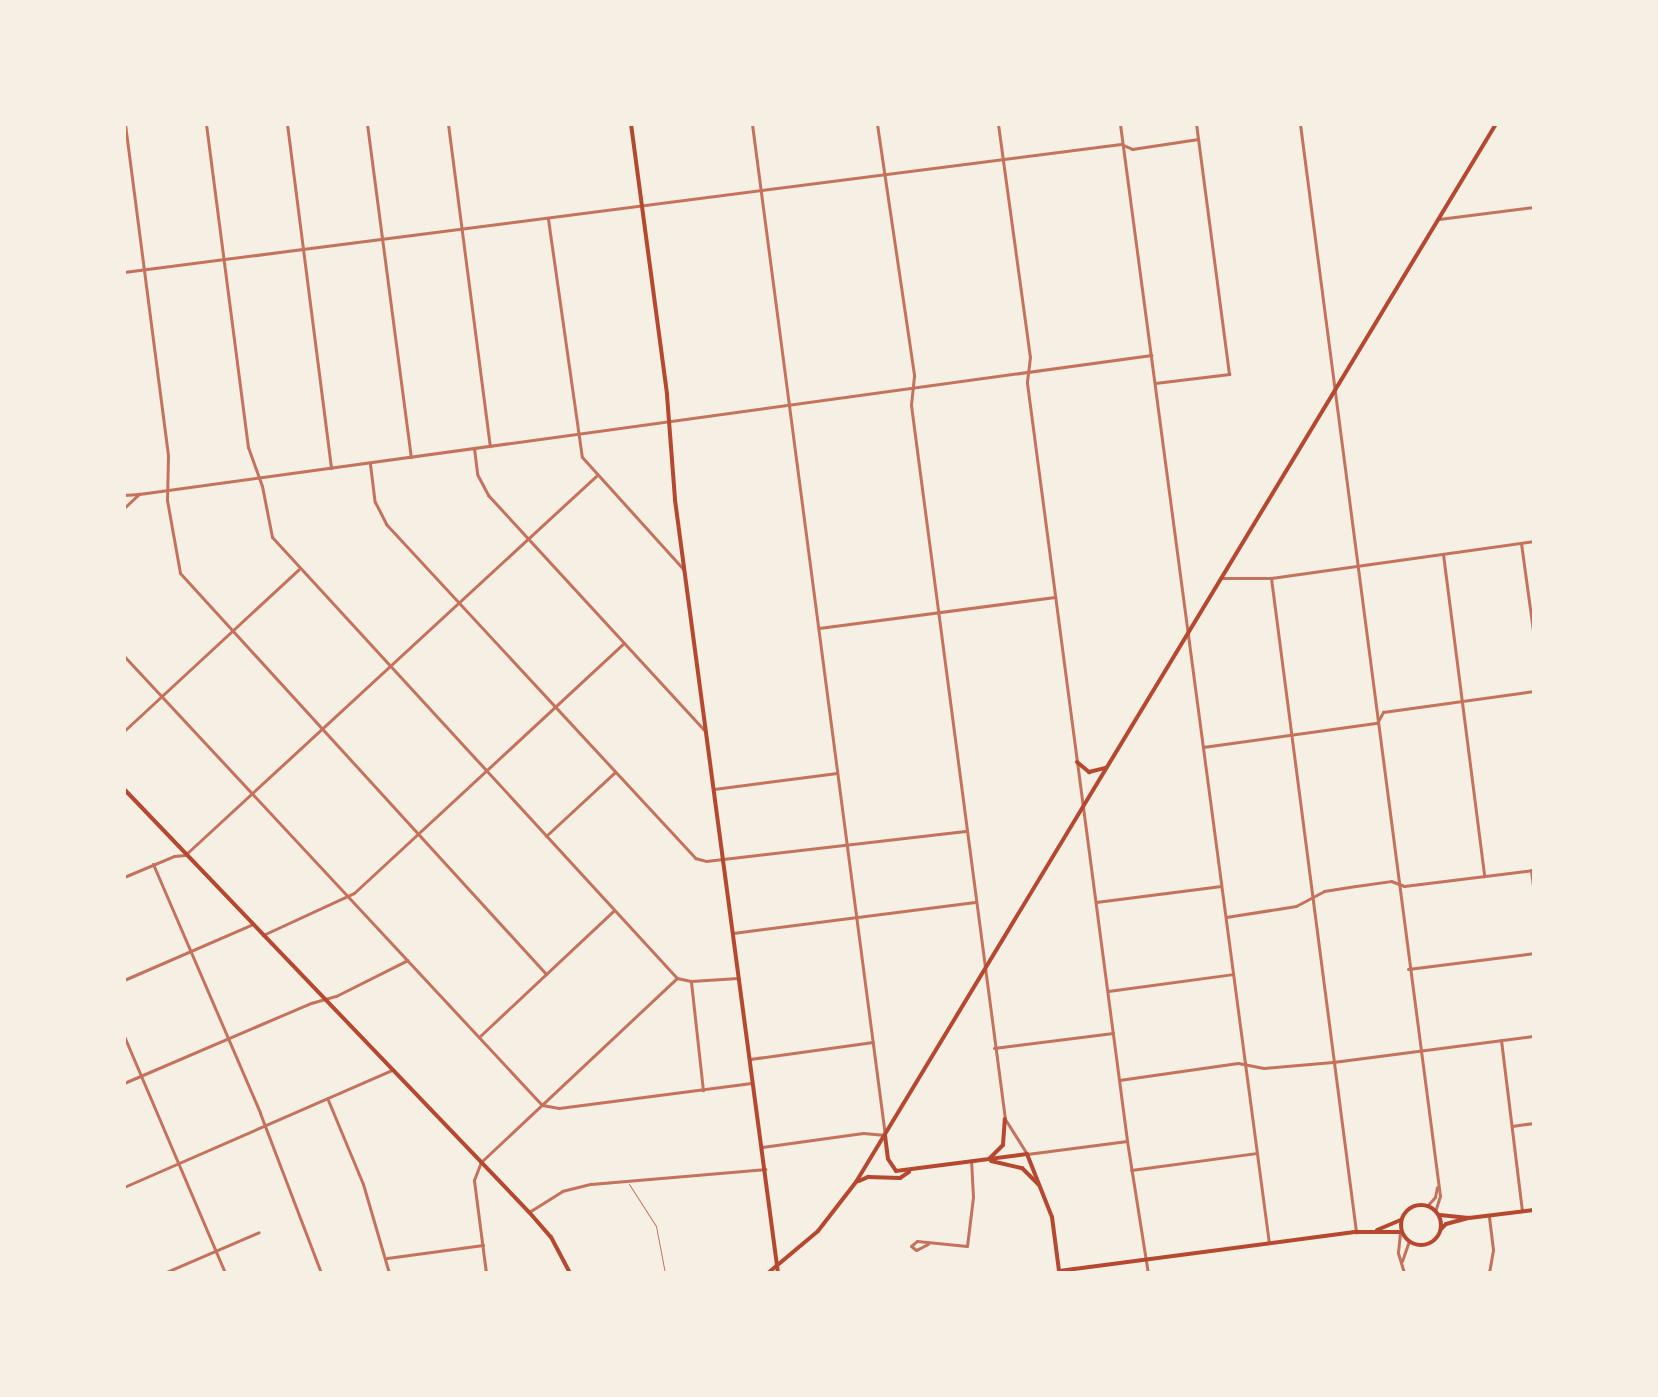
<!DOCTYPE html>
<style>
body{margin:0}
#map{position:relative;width:1658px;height:1397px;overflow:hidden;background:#f6efe4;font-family:"Varela Round",sans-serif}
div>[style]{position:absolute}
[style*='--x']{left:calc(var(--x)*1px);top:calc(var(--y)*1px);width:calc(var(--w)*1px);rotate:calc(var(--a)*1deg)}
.service>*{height:1px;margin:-0.5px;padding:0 0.5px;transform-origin:0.5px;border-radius:0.5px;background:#c5725c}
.minor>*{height:3px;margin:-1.5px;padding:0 1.5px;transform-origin:1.5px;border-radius:1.5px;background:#c5725c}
.tertiary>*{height:3px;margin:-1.5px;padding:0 1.5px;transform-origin:1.5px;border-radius:1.5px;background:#c5725c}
.secondary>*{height:4px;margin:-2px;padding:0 2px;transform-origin:2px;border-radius:2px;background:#b5482f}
.secondary>.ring{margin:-2px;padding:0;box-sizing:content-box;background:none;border:4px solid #b5482f;border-radius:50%}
.primary>*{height:4px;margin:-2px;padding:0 2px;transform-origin:2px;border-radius:2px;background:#b5482f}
span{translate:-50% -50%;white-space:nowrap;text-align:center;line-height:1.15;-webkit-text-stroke:6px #f6efe4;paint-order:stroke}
.frame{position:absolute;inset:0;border:126px solid #f6efe4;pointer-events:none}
</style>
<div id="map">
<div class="service">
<div style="--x:629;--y:1184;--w:50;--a:57.3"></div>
<div style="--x:656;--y:1226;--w:48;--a:79.2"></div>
</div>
<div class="minor">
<div style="--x:125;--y:124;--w:335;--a:82.6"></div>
<div style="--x:168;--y:456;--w:44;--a:91.3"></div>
<div style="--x:167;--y:500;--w:74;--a:79.9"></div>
<div style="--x:180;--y:573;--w:543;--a:47.61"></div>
<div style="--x:206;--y:124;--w:326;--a:82.6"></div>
<div style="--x:248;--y:447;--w:41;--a:70.3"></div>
<div style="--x:262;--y:486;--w:52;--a:78.9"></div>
<div style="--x:272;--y:537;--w:599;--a:47.44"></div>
<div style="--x:287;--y:124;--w:347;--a:82.7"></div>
<div style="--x:367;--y:124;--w:336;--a:82.5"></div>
<div style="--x:448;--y:124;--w:325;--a:82.6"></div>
<div style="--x:752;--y:124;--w:1020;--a:82.51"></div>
<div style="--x:885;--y:1135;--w:22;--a:-175"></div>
<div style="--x:863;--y:1133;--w:102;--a:172.1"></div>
<div style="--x:1120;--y:124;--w:1129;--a:82.42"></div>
<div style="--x:548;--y:219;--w:240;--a:81.9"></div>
<div style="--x:582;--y:457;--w:152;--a:47.9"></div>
<div style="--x:124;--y:272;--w:1005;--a:-7.32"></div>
<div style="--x:1121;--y:144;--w:12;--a:24"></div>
<div style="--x:1132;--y:149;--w:67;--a:-8.6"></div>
<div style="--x:1155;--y:383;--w:75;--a:-6.9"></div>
<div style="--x:1229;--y:374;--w:252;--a:-97.5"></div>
<div style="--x:474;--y:448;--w:26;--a:83"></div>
<div style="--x:477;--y:474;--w:24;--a:62"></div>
<div style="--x:488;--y:495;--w:322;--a:47.4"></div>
<div style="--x:370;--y:464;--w:38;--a:83"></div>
<div style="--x:375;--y:502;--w:25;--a:63"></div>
<div style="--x:386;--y:524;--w:455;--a:47.2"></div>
<div style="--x:695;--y:858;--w:11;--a:15"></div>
<div style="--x:706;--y:861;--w:261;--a:-6.6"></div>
<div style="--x:124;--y:495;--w:15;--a:-4"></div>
<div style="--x:124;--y:508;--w:21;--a:-43"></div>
<div style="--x:139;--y:494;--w:1022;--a:-7.82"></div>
<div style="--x:1521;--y:543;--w:96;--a:82.2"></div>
<div style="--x:1443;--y:554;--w:325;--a:82.7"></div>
<div style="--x:1271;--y:578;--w:660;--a:82.59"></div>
<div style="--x:819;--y:628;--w:238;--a:-7.5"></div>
<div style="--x:124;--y:656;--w:613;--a:47.05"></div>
<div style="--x:542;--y:1105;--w:17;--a:10"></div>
<div style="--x:559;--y:1108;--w:194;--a:-7.4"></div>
<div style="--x:124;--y:731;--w:238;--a:-42.8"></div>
<div style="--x:1203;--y:747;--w:176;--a:-7.9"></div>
<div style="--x:1377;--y:723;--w:13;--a:-61"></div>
<div style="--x:1383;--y:712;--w:152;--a:-7.9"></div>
<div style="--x:714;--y:789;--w:124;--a:-7.4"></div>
<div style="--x:546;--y:836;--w:94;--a:-42.8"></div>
<div style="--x:153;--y:864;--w:271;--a:66.7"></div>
<div style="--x:260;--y:1113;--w:171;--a:69.1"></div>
<div style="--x:1531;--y:870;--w:24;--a:83"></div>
<div style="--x:124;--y:877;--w:54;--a:-22.8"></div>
<div style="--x:174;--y:856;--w:11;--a:-5"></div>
<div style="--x:185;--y:855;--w:559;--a:-42.68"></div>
<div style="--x:1096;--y:902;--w:126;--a:-7.3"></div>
<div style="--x:1226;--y:917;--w:71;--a:-8.9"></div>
<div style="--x:1296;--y:906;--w:32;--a:-28"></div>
<div style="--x:1324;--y:891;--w:32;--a:-9"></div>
<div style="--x:1356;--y:886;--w:35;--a:-8"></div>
<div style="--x:1391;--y:881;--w:14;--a:21"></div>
<div style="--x:1404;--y:886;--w:131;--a:-7"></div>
<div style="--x:733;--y:933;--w:244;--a:-7.3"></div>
<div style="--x:263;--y:935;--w:100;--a:-24.8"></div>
<div style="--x:354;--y:893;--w:368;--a:-42.8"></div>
<div style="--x:1408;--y:969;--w:127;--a:-7.2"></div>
<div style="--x:124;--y:980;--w:141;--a:-23.5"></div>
<div style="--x:691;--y:982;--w:109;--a:83.7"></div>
<div style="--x:1108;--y:991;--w:126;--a:-7.7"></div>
<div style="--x:124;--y:1036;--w:258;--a:66.9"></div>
<div style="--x:479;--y:1037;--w:184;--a:-43.2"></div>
<div style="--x:1501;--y:1040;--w:172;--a:83"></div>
<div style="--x:994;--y:1048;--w:120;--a:-7.2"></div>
<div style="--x:750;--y:1059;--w:124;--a:-7.9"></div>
<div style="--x:1119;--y:1080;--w:120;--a:-8.1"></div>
<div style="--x:1238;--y:1063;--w:26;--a:11"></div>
<div style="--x:1264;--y:1068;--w:69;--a:-5"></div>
<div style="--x:1333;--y:1062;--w:203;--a:-7.4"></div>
<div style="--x:124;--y:1083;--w:203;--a:-23.2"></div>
<div style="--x:311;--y:1003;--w:26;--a:-16"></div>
<div style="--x:336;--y:996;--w:80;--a:-26.6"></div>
<div style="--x:328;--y:1100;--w:91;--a:67.4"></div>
<div style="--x:363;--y:1184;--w:93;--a:73.7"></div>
<div style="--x:1512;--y:1126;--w:22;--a:-8"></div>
<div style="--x:1131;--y:1170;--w:126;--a:-7.7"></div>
<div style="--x:124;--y:1187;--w:292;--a:-23.6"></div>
<div style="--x:529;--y:1212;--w:39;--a:-32"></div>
<div style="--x:562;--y:1191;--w:30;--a:-14"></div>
<div style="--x:591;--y:1184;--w:175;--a:-4.9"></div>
<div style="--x:1489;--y:1217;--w:33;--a:83"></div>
<div style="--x:1493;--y:1250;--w:23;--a:100"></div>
<div style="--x:928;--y:1244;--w:13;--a:153"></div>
<div style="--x:916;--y:1250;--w:6;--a:-141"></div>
<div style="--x:911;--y:1246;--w:8;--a:-40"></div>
<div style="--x:917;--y:1241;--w:50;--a:5.7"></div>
<div style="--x:967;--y:1246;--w:49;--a:-83"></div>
<div style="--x:973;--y:1197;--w:35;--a:-93"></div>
<div style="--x:387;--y:1258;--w:97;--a:-7.7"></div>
<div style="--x:164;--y:1273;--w:103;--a:-23.3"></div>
<div style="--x:486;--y:1273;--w:94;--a:-97.4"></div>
<div style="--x:474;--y:1180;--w:19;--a:-69"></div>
<div style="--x:481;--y:1162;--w:269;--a:-43.2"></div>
<div style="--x:677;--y:978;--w:14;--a:12"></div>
<div style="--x:691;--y:981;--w:47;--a:-3.7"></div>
</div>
<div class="tertiary">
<div style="--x:877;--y:124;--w:255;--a:81.6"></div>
<div style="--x:914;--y:376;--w:29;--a:96"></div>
<div style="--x:911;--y:405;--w:720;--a:82.5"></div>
<div style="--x:1005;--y:1119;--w:41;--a:57.8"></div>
<div style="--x:1027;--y:1154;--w:101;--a:-7.4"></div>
<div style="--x:998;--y:124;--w:235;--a:82.2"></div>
<div style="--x:1030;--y:357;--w:26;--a:97"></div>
<div style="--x:1027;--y:383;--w:765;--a:82.48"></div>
<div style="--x:1127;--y:1141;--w:134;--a:81"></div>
<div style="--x:1300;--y:124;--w:1081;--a:82.56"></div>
<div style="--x:1440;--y:1196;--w:16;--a:108"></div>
<div style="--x:1439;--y:219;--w:96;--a:-7.2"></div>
<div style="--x:1223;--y:578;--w:48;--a:0"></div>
<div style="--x:1271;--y:578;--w:266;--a:-8"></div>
<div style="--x:1427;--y:1206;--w:12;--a:-48"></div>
<div style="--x:1435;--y:1197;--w:10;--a:-79"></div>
<div style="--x:1400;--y:1233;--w:20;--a:96"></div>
<div style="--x:1398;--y:1253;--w:21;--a:73"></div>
<div style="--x:1402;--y:1261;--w:21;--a:-71"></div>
</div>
<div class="secondary">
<div style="--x:631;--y:124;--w:273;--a:82.4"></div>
<div style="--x:667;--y:395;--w:105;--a:85.6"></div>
<div style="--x:675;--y:500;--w:780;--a:82.41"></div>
<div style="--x:885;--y:1135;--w:24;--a:83"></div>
<div style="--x:888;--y:1159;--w:14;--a:56"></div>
<div style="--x:896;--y:1171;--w:132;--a:-7.4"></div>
<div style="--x:1027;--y:1154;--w:68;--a:68.4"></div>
<div style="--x:1052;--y:1217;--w:54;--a:82.6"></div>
<div style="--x:1059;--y:1271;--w:300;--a:-7.5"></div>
<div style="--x:1356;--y:1232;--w:43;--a:0"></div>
<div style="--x:990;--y:1158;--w:18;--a:-45"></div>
<div style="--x:1003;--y:1145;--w:26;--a:-86"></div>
<div style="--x:991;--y:1161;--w:32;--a:13"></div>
<div style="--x:1022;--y:1168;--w:23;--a:45"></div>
<div class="ring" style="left:1401px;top:1205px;width:36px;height:36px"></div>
<div style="--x:1440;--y:1215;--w:29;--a:6"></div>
<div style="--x:1441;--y:1229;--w:7;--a:-45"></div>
<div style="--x:1446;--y:1224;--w:24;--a:-15"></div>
<div style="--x:1469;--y:1218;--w:65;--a:-7"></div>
<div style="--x:1377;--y:1230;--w:25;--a:-23"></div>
</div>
<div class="primary">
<div style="--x:1077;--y:762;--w:16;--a:40"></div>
<div style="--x:1089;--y:772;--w:16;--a:-14"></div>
<div style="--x:124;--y:789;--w:586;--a:46.25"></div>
<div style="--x:529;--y:1212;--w:33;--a:49"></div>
<div style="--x:551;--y:1237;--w:41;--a:62.2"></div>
<div style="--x:859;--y:1181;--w:10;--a:-24"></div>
<div style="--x:868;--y:1177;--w:32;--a:2"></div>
<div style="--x:900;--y:1178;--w:11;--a:-34"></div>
<div style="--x:768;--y:1273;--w:65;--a:-40"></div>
<div style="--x:818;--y:1231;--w:62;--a:-52.2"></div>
<div style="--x:856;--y:1182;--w:1237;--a:-58.83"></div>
</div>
<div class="frame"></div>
</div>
